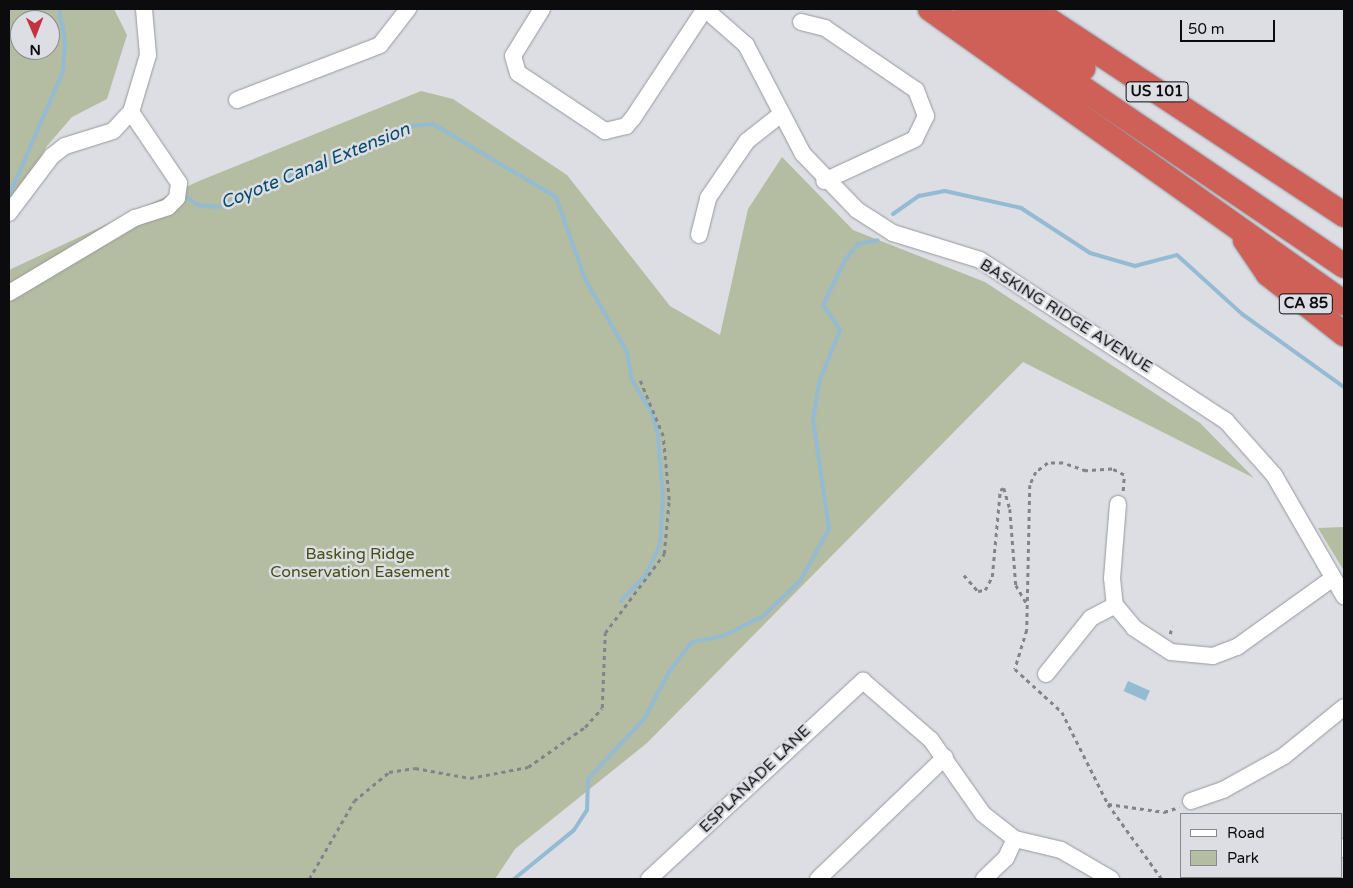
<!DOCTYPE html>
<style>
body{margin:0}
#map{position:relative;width:1353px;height:888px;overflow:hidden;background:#dcdee4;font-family:"Varela Round",sans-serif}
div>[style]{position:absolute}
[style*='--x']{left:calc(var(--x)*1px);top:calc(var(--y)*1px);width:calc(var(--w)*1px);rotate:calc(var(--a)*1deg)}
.green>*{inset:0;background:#b4bca1}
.water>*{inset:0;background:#95bbd3;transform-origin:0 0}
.stream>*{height:4px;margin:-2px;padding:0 2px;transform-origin:2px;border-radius:2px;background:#95bbd3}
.path>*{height:2.5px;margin-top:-1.25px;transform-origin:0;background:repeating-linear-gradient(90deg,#838489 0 4px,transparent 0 8px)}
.roads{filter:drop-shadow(0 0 1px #96989d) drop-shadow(0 0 1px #96989d)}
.minor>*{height:16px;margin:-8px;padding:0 8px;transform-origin:8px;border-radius:8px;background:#fff}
.highway>*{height:24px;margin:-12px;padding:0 12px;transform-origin:12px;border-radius:12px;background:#cf6057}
span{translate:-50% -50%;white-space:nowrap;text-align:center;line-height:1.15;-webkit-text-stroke:5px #dcdee4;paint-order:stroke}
.shield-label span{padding:1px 4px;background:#dcdee4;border:1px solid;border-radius:4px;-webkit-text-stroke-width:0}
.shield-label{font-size:15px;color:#0c0c0e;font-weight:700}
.street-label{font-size:16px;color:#0c0c0e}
.park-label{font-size:16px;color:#445013}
.water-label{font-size:18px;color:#074c6e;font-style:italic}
.frame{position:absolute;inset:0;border:10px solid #0c0c0e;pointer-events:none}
.legend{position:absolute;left:1180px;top:813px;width:162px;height:65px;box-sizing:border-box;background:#dcdee4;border:1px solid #898a8e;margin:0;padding:6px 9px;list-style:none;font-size:15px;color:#0c0c0e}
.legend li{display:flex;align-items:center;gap:10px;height:25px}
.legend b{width:25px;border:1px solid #898a8e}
.north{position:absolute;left:10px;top:10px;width:50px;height:50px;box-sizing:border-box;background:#dcdee4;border:1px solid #898a8e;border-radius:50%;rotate:179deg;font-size:14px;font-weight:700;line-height:20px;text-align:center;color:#0c0c0e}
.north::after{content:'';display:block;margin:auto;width:18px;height:22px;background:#c23240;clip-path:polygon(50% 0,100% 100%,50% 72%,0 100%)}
.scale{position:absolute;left:1180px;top:20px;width:95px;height:22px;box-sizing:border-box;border:2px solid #0c0c0e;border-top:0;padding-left:6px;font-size:15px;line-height:18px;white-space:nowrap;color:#0c0c0e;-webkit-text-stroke:4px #dcdee4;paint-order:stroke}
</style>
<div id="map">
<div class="green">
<div style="clip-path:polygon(evenodd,9px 9px,114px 9px,127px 35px,107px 99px,72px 117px,47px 146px,9px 212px,9px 9px,20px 20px,50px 20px,50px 50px,20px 50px,20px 20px)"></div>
<div style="clip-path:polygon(421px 91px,453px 99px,567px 175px,670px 306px,720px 335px,748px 209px,782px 157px,853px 230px,985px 282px,1200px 423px,1254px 478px,1023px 362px,647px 743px,515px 849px,495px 879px,9px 879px,9px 270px,199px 181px)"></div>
<div style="clip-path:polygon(1344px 527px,1344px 571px,1318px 528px)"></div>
</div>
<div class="water">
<div style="left:1128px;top:681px;width:24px;height:11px;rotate:24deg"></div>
</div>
<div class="stream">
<div style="--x:183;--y:195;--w:18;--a:34"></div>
<div style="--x:198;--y:205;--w:20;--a:6"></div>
<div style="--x:218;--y:207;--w:207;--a:-23"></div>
<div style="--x:409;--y:126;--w:24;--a:-5"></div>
<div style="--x:433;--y:124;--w:143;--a:30.7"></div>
<div style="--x:556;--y:197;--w:87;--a:70.5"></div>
<div style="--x:585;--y:279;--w:84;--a:60.1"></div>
<div style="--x:627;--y:352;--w:28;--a:80"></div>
<div style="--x:632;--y:380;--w:39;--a:59"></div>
<div style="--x:652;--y:413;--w:23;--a:75"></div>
<div style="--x:658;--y:435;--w:62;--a:85.4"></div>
<div style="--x:663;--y:497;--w:48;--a:93.6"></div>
<div style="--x:660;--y:545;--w:34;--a:116"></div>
<div style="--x:645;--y:576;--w:35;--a:134"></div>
<div style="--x:9;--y:196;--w:136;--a:-66.6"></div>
<div style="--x:63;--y:71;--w:29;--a:-86"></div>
<div style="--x:65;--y:42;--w:34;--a:-100"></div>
<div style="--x:893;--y:214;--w:32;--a:-35"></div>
<div style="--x:919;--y:196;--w:26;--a:-11"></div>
<div style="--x:945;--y:191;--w:78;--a:12.6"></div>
<div style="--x:1021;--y:208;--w:82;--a:33.1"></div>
<div style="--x:1090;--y:253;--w:47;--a:16.1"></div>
<div style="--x:1135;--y:266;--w:43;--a:-14.7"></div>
<div style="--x:1177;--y:255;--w:88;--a:42.2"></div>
<div style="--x:1242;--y:314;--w:125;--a:35.6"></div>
<div style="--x:514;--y:879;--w:77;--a:-39.2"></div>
<div style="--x:574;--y:830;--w:24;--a:-57"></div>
<div style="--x:587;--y:810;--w:31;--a:-88"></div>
<div style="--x:588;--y:779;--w:82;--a:-47"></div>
<div style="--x:644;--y:719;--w:53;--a:-62"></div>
<div style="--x:669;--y:672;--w:38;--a:-53"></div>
<div style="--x:692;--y:642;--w:32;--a:-11"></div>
<div style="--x:723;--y:636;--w:45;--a:-26.6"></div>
<div style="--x:763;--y:616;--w:51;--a:-43.4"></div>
<div style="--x:800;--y:581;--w:60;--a:-60.9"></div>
<div style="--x:829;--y:529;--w:111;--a:-98.3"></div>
<div style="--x:813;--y:419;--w:40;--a:-80"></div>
<div style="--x:820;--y:380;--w:54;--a:-68.2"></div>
<div style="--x:840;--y:330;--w:30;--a:-124"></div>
<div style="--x:823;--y:305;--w:50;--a:-63.9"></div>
<div style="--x:845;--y:260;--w:21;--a:-51"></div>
<div style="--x:858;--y:244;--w:20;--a:-11"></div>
</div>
<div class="path">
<div style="--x:1123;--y:491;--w:16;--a:-86"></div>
<div style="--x:1124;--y:475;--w:13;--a:-153"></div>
<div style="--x:1112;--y:469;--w:26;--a:176"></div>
<div style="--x:1086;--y:471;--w:24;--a:-161"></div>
<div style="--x:1063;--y:463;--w:15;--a:180"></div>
<div style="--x:1048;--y:463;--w:15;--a:143"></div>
<div style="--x:1036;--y:472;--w:14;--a:115"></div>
<div style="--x:1030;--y:485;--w:145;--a:91.2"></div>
<div style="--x:1027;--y:630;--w:41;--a:107.1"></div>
<div style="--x:1015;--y:669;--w:64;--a:42.5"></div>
<div style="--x:1062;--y:712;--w:103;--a:63.4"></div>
<div style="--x:1108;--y:804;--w:92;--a:54.2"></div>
<div style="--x:964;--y:575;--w:21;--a:49"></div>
<div style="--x:978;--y:591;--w:7;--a:-8"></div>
<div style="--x:985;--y:590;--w:15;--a:-62"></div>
<div style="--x:992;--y:577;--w:87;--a:-84.7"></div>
<div style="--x:1000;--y:490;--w:4;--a:-27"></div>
<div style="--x:1004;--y:488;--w:22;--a:74"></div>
<div style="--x:1010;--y:509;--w:76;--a:85.5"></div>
<div style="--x:1016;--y:585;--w:20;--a:60"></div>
<div style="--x:1170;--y:634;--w:8;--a:-76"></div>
<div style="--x:1108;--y:804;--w:57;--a:8.1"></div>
<div style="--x:1164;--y:812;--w:16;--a:-18"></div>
<div style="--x:309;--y:879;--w:90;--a:-60"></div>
<div style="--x:354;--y:801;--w:45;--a:-39.6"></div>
<div style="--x:389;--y:772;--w:26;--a:-9"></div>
<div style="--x:415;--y:768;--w:56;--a:10.3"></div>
<div style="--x:470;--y:778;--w:59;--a:-10.7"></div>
<div style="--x:528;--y:767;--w:70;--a:-35.1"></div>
<div style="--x:585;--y:727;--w:25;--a:-48"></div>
<div style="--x:602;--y:708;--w:75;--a:-87.7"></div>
<div style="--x:605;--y:633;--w:99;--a:-53.2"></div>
<div style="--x:664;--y:554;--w:54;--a:-84.7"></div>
<div style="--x:669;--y:500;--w:64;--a:-95.4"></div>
<div style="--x:663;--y:436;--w:63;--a:-112.5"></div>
</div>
<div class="roads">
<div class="minor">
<div style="--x:542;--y:9;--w:55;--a:121.7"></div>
<div style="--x:513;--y:56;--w:18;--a:74"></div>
<div style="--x:518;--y:73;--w:105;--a:33.7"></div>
<div style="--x:605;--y:131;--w:22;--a:-13"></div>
<div style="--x:626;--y:126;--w:11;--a:-49"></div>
<div style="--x:633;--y:118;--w:131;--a:-56.6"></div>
<div style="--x:705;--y:9;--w:55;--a:41.3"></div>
<div style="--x:746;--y:45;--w:123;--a:62.4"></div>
<div style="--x:803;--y:154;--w:78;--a:46"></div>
<div style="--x:857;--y:210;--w:43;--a:32.6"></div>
<div style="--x:893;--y:233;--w:91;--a:17.2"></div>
<div style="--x:980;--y:260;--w:294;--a:33.2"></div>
<div style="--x:1226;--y:421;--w:72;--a:48.4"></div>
<div style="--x:1274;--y:475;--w:140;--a:60"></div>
<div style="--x:801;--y:22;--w:25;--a:14"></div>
<div style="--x:825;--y:28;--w:110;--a:34.3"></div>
<div style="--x:916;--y:90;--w:28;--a:69"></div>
<div style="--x:926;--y:116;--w:25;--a:116"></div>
<div style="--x:915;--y:139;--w:100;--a:155.2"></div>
<div style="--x:237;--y:100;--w:153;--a:-21"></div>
<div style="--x:380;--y:45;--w:46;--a:-52.1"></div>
<div style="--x:9;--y:213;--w:71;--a:-53"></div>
<div style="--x:52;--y:156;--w:16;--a:-38"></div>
<div style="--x:65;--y:146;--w:50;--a:-17.4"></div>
<div style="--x:113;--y:131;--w:26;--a:-47"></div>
<div style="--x:131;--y:112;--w:59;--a:-73.4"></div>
<div style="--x:148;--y:55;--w:46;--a:-95"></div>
<div style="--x:699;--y:235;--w:38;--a:-76"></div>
<div style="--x:708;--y:198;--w:69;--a:-55.6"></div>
<div style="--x:747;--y:141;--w:42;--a:-38.2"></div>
<div style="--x:9;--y:293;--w:147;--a:-30.8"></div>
<div style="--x:135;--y:218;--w:35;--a:-18"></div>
<div style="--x:168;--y:207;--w:13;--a:-45"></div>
<div style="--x:177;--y:198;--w:15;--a:-82"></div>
<div style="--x:179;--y:183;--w:86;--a:-124.1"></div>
<div style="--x:1118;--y:504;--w:74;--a:94.6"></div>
<div style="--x:1112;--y:578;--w:27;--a:84"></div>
<div style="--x:1115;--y:605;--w:30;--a:50"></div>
<div style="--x:1134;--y:628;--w:44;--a:33"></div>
<div style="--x:1171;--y:652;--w:42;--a:5.4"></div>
<div style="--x:1213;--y:656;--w:26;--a:-21"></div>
<div style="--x:1237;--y:647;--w:118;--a:-35.7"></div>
<div style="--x:1046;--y:674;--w:72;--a:-51.2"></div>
<div style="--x:1091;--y:618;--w:27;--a:-28"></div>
<div style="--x:1191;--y:801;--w:34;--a:-19"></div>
<div style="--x:1223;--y:790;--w:70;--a:-29.1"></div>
<div style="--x:1284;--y:756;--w:77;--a:-39.2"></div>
<div style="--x:1342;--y:849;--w:3;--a:-45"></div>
<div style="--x:649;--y:879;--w:292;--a:-42.8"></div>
<div style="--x:863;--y:681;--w:90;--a:40.9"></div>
<div style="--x:931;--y:740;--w:90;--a:54.9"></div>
<div style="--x:983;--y:814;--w:41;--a:38"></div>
<div style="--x:1015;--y:839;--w:47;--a:13.4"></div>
<div style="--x:1061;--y:850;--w:58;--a:30.1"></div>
<div style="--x:818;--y:879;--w:176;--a:-43.8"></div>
<div style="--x:984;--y:879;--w:30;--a:-44"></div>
<div style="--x:1006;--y:858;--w:21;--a:-65"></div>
<div style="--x:1291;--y:879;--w:4;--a:-27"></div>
</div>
<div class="highway">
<div style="--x:930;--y:9;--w:508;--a:35.38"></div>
<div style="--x:966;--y:9;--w:457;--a:34.2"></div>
<div style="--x:999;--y:9;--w:103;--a:35.1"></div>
<div style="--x:1032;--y:9;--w:374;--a:33.4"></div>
<div style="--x:1245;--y:240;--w:41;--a:55.9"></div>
<div style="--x:1268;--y:274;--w:97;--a:38.3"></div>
</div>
</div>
<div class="shield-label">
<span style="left:1157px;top:92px">US 101</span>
<span style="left:1306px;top:304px">CA 85</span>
</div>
<div class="street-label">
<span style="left:1066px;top:316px;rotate:32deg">BASKING RIDGE AVENUE</span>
<span style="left:755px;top:779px;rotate:-44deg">ESPLANADE LANE</span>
</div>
<div class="park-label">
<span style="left:360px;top:563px">Basking Ridge<br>Conservation Easement</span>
</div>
<div class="water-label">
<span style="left:315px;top:166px;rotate:-22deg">Coyote Canal Extension</span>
</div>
<div class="frame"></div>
<ul class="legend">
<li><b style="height:6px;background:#fff"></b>Road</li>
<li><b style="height:14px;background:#b4bca1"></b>Park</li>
</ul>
<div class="north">N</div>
<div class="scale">50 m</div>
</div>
